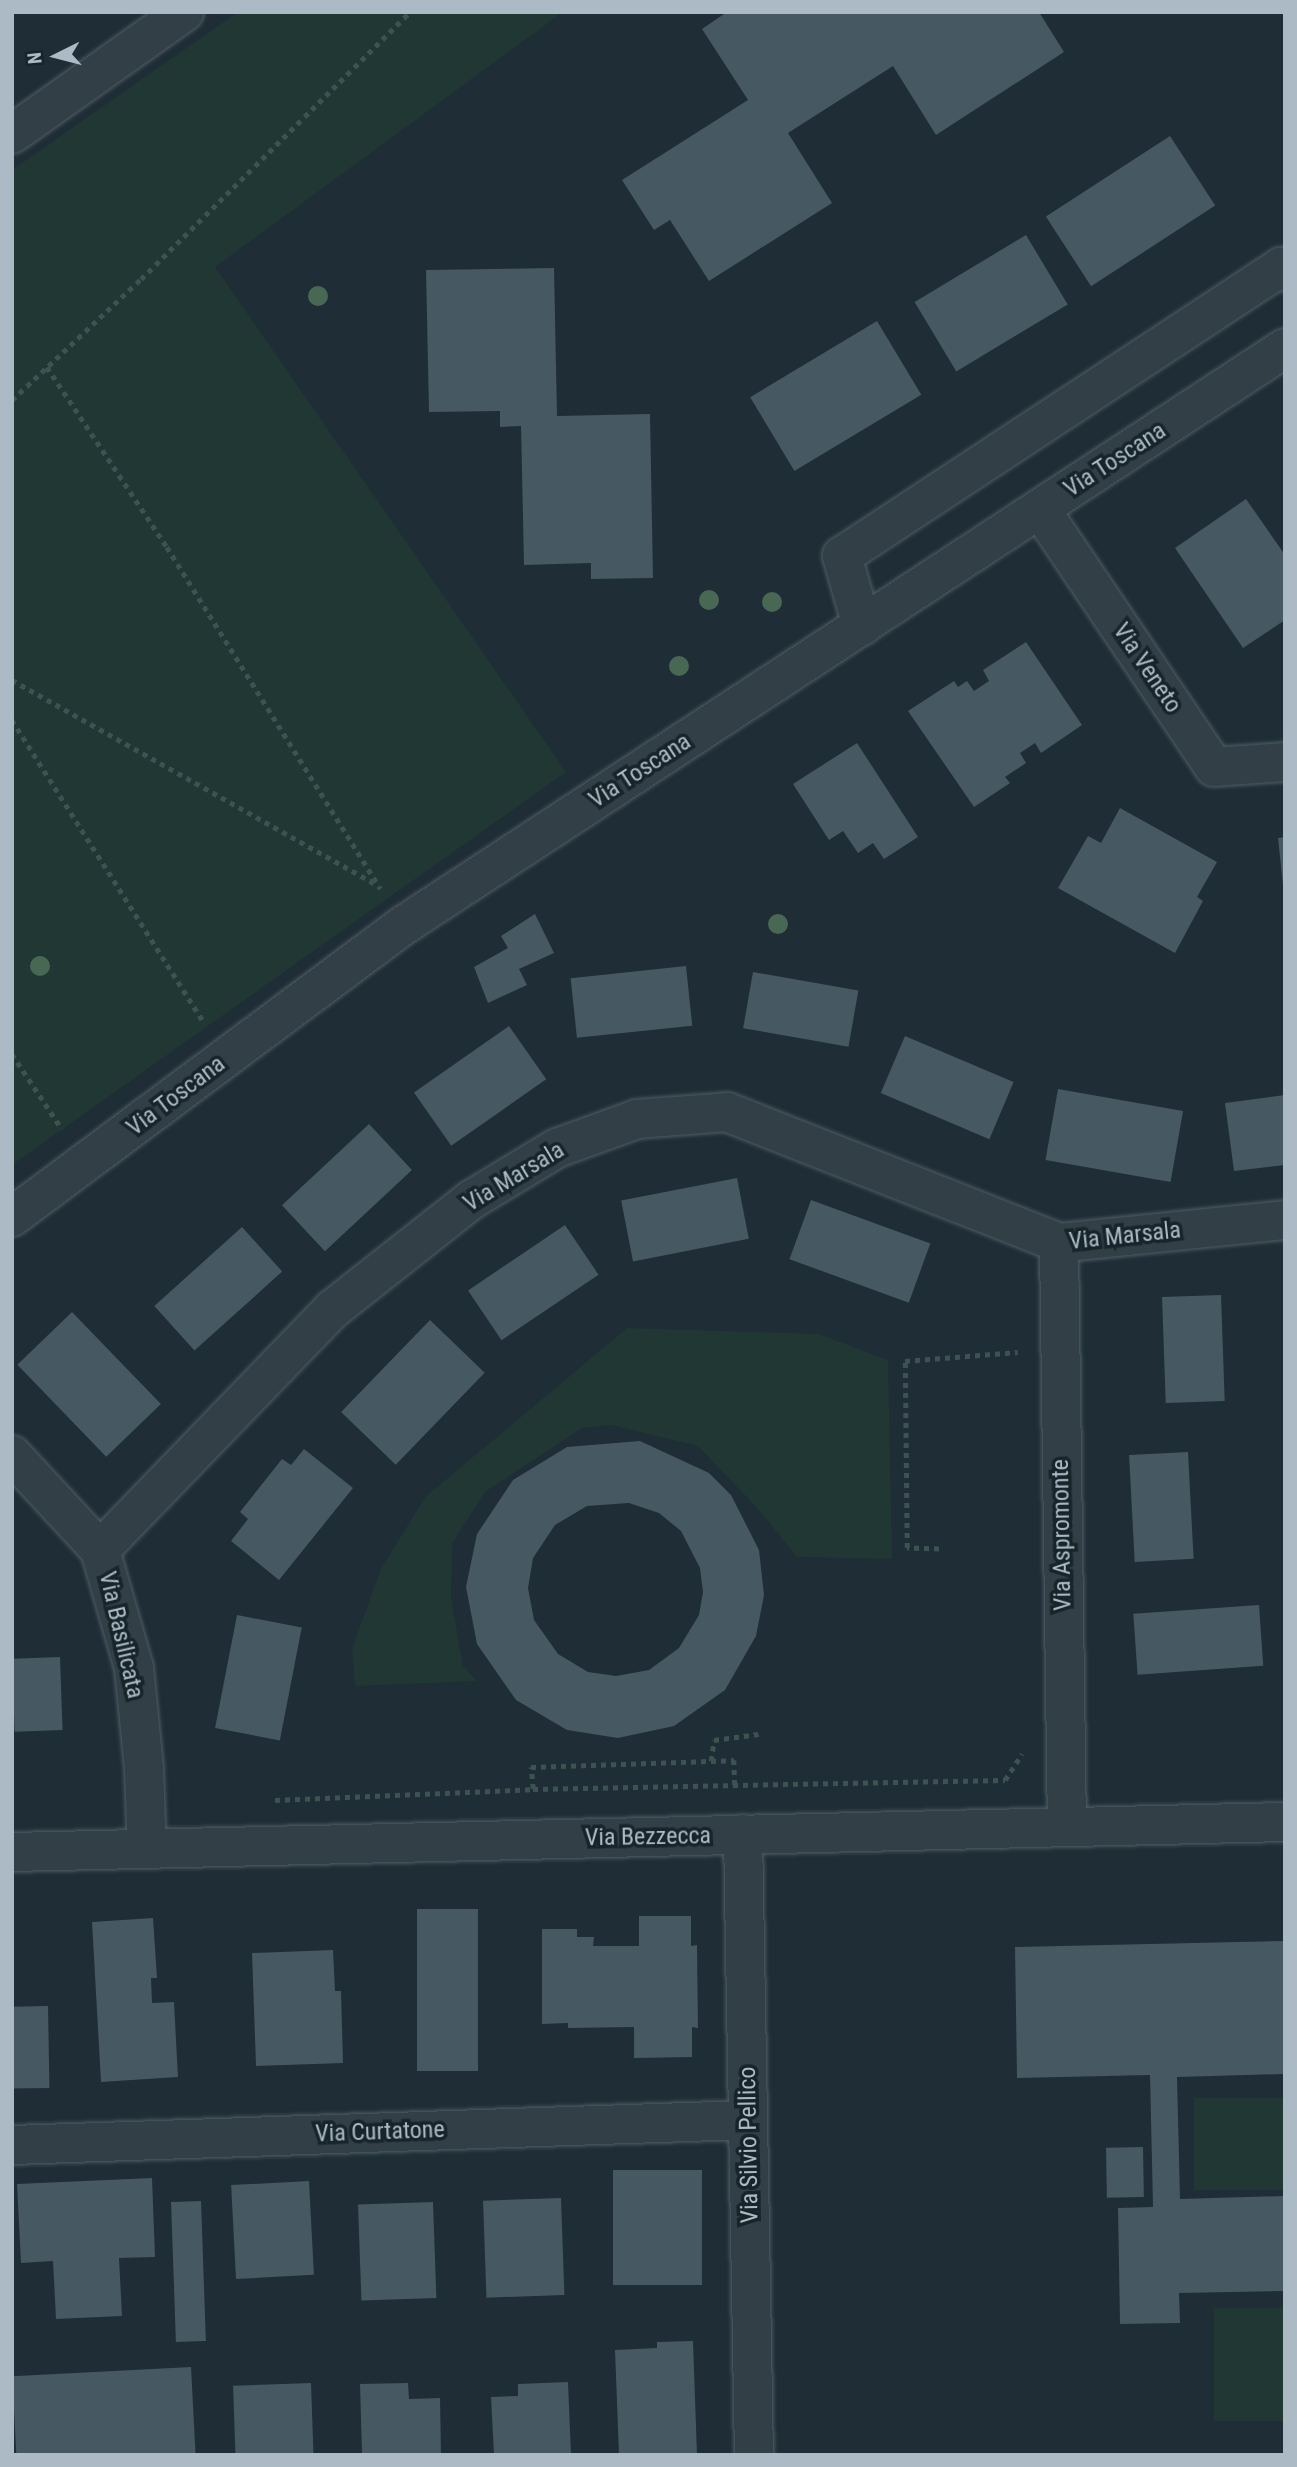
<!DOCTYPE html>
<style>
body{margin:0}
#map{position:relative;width:1297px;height:2467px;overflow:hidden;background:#1e2d36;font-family:"Roboto Condensed",sans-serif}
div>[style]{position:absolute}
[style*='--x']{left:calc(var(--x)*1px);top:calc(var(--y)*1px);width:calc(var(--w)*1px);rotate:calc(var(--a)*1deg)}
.green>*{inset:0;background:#203734;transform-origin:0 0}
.building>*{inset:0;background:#465862;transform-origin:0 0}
.path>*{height:4.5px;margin-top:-2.25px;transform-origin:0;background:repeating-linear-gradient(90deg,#3d5351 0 5px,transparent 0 10px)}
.roads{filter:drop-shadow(0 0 2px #4f5d65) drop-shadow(0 0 2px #4f5d65)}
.minor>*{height:38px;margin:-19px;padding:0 19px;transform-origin:19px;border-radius:19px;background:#323f46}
.trees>*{width:20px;height:20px;margin:-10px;border-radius:50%;background:#486853}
span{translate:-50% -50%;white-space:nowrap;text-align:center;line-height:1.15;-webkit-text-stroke:7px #17242a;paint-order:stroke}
.street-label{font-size:24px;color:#abbac4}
.frame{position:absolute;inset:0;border:14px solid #abbac4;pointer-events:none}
.north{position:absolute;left:21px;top:21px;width:70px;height:70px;-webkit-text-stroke:5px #17242a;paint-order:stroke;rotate:264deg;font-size:19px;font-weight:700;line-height:28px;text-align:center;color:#abbac4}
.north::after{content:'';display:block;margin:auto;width:24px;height:32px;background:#abbac4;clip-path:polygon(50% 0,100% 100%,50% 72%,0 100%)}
</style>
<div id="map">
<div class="green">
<div style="clip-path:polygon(238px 12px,563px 12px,215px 267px,566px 772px,12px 1165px,12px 170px)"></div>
<div style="clip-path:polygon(627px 1328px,819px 1334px,888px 1360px,892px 1559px,797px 1557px,759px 1510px,698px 1446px,611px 1425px,582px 1428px,485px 1492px,452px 1544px,451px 1597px,463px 1666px,477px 1681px,355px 1686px,352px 1648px,381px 1569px,425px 1497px)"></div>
<div style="left:1285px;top:2098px;width:92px;height:91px;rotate:90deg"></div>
<div style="left:1285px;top:2308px;width:113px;height:71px;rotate:90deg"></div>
</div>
<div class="building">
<div style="clip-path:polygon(727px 12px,1039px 12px,1064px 52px,936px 135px,893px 66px,788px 133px,832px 203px,709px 281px,670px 220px,654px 230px,622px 180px,748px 100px,702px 29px)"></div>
<div style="left:1170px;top:136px;width:83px;height:148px;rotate:57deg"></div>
<div style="left:1026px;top:235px;width:81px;height:130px;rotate:59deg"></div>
<div style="clip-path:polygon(554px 268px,557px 416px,650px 414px,653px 578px,591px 579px,591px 563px,524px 565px,521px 426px,500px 427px,500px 411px,429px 412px,426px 270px)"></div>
<div style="left:877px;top:321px;width:86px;height:148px;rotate:59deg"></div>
<div style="clip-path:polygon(1246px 499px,1285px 555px,1285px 620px,1243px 648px,1175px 548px)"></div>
<div style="clip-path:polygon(1026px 642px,1082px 725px,1041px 753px,1035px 743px,1020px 753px,1026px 763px,1005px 777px,1010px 783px,974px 807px,908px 711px,954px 681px,958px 687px,967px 681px,974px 691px,989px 681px,983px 670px)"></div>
<div style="clip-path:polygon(857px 743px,918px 837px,884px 859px,873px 843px,858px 853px,843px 831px,829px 840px,793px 784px)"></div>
<div style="clip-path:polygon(1120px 808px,1217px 862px,1197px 897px,1203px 901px,1175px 953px,1058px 888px,1088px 836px,1101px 843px)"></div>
<div style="clip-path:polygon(1285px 837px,1285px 885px,1283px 885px,1278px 838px)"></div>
<div style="clip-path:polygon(535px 914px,554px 953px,519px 969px,527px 985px,488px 1003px,474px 967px,508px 948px,501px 936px)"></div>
<div style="left:686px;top:966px;width:60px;height:116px;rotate:84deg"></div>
<div style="left:753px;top:972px;width:107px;height:57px;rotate:10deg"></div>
<div style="left:509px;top:1026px;width:65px;height:116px;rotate:55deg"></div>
<div style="left:905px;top:1036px;width:118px;height:62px;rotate:23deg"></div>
<div style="left:1058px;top:1089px;width:127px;height:72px;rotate:10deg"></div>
<div style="clip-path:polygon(1285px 1095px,1285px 1165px,1234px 1171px,1225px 1103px)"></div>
<div style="left:369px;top:1124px;width:63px;height:119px;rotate:47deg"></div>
<div style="left:737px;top:1178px;width:62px;height:118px;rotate:79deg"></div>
<div style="left:811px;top:1200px;width:127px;height:63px;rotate:20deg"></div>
<div style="left:565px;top:1225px;width:60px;height:117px;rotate:56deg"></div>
<div style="left:242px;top:1227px;width:60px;height:118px;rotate:48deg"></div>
<div style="left:1221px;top:1295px;width:106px;height:59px;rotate:88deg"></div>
<div style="left:72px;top:1312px;width:128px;height:76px;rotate:46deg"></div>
<div style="left:430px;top:1320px;width:76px;height:128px;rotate:44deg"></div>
<div style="clip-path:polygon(evenodd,640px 1441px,709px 1473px,731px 1495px,759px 1550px,764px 1595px,756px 1636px,725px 1690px,674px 1726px,618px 1738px,567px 1730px,516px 1700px,477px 1644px,466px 1587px,477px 1534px,513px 1480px,567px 1447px,640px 1441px,629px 1503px,659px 1513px,681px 1531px,700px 1568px,703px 1592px,699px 1615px,679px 1648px,649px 1670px,616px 1676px,588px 1672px,558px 1654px,534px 1620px,528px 1588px,533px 1558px,555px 1525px,587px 1506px,629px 1503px)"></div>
<div style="clip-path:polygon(304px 1449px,353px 1488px,279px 1580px,231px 1541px,248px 1519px,240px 1512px,282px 1459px,291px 1465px)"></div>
<div style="left:1188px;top:1452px;width:107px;height:59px;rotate:87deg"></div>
<div style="left:1259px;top:1605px;width:61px;height:126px;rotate:86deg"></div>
<div style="left:237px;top:1615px;width:66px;height:115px;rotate:11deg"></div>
<div style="left:60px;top:1657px;width:73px;height:48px;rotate:88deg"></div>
<div style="left:417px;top:1909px;width:61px;height:162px"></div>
<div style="clip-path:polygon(639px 1916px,691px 1916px,691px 1946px,697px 1945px,698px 2028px,692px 2027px,692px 2057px,634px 2058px,634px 2027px,568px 2028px,568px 2023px,542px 2024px,542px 1929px,577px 1929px,577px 1937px,594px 1937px,593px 1946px,639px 1946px)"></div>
<div style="clip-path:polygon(153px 1918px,157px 1978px,151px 1978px,152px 2003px,174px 2002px,178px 2077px,101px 2082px,92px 1922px)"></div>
<div style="clip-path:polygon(1285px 1941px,1285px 2074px,1177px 2077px,1180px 2199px,1285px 2196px,1285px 2291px,1179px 2293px,1180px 2323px,1120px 2324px,1118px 2208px,1153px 2207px,1150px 2075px,1017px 2078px,1015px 1947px)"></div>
<div style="clip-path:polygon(333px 1950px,335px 1991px,341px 1991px,343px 2063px,256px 2066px,252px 1953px)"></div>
<div style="left:48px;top:2006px;width:82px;height:36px;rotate:89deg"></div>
<div style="left:1143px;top:2147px;width:50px;height:37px;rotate:89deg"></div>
<div style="left:702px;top:2170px;width:115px;height:89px;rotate:90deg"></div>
<div style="clip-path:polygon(152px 2178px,155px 2257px,119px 2258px,122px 2316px,56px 2319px,53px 2261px,21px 2263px,17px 2184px)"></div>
<div style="left:309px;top:2181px;width:94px;height:78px;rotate:87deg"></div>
<div style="left:561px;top:2198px;width:97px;height:78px;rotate:88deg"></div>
<div style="left:201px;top:2201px;width:140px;height:30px;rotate:88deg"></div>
<div style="left:433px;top:2202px;width:96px;height:75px;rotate:88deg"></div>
<div style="clip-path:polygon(693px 2341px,697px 2455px,619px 2455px,615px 2350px,657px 2348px,657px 2342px)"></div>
<div style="left:191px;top:2367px;width:88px;height:179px;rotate:87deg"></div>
<div style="clip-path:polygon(568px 2382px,571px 2455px,494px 2455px,491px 2397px,518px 2396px,518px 2384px)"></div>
<div style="left:311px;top:2383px;width:72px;height:78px;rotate:88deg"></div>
<div style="clip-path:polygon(408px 2383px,409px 2399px,440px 2398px,441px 2455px,362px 2455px,360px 2384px)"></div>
</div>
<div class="path">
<div style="--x:47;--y:367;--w:216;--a:56.3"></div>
<div style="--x:167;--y:547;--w:403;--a:58"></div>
<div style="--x:12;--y:400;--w:177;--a:-43.2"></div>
<div style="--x:141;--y:279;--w:379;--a:-44.8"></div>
<div style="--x:12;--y:680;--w:420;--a:29.3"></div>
<div style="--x:12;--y:720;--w:358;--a:57.6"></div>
<div style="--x:12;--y:1054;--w:90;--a:56.3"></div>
<div style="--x:939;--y:1549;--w:32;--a:-178"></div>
<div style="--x:907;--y:1548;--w:187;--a:-90.6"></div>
<div style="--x:905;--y:1361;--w:113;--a:-4.6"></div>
<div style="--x:711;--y:1761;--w:23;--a:-2"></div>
<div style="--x:734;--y:1760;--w:25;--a:88"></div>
<div style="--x:533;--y:1789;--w:22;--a:-95"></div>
<div style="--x:531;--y:1767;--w:180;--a:-1.9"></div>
<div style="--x:711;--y:1761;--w:21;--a:-82"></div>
<div style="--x:714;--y:1740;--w:45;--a:-7.6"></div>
<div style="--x:275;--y:1800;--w:258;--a:-2.4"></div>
<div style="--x:533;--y:1789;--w:472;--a:-1.1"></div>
<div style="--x:1005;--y:1780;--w:31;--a:-57"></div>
</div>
<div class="roads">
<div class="minor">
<div style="--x:12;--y:134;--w:211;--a:-35.3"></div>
<div style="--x:1040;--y:509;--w:311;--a:56"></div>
<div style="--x:1214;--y:767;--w:71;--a:-4"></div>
<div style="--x:862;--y:626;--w:73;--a:-105.9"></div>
<div style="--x:842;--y:556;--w:526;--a:-33.36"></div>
<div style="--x:1281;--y:267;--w:6;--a:51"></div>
<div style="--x:12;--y:1217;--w:489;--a:-36.7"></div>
<div style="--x:404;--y:925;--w:1053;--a:-33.22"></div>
<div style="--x:1059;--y:1243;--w:584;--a:89.22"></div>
<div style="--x:12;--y:1455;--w:129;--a:47.2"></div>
<div style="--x:100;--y:1550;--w:123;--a:73.9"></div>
<div style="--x:134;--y:1668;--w:101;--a:84.3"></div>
<div style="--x:144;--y:1769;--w:80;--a:87.9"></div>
<div style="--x:100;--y:1550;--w:335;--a:-46"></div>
<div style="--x:333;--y:1309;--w:176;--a:-38.3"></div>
<div style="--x:471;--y:1200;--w:100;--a:-31.2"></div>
<div style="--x:557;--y:1148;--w:85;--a:-19.9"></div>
<div style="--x:637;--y:1119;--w:90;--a:-4.4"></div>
<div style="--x:727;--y:1112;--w:357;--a:21.5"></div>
<div style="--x:1059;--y:1243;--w:227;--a:-5.8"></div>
<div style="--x:743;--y:1834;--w:621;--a:88.99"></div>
<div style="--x:12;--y:1852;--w:1273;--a:-1.35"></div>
<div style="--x:12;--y:2145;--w:736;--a:-1.95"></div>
</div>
</div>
<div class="trees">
<div style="left:318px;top:296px"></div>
<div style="left:709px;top:600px"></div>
<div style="left:772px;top:602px"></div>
<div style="left:679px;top:666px"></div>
<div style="left:778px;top:924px"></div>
<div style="left:40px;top:966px"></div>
</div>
<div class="street-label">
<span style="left:1115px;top:460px;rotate:-33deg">Via Toscana</span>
<span style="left:1147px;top:668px;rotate:56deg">Via Veneto</span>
<span style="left:640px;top:771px;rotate:-33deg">Via Toscana</span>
<span style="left:176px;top:1096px;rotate:-37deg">Via Toscana</span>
<span style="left:514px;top:1177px;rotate:-31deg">Via Marsala</span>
<span style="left:1125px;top:1236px;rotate:-6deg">Via Marsala</span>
<span style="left:1062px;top:1535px;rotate:-91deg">Via Aspromonte</span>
<span style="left:121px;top:1635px;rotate:77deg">Via Basilicata</span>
<span style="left:648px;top:1837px;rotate:-1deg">Via Bezzecca</span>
<span style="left:380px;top:2132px;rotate:-2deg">Via Curtatone</span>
<span style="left:749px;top:2145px;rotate:-91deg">Via Silvio Pellico</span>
</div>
<div class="frame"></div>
<div class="north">N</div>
</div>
